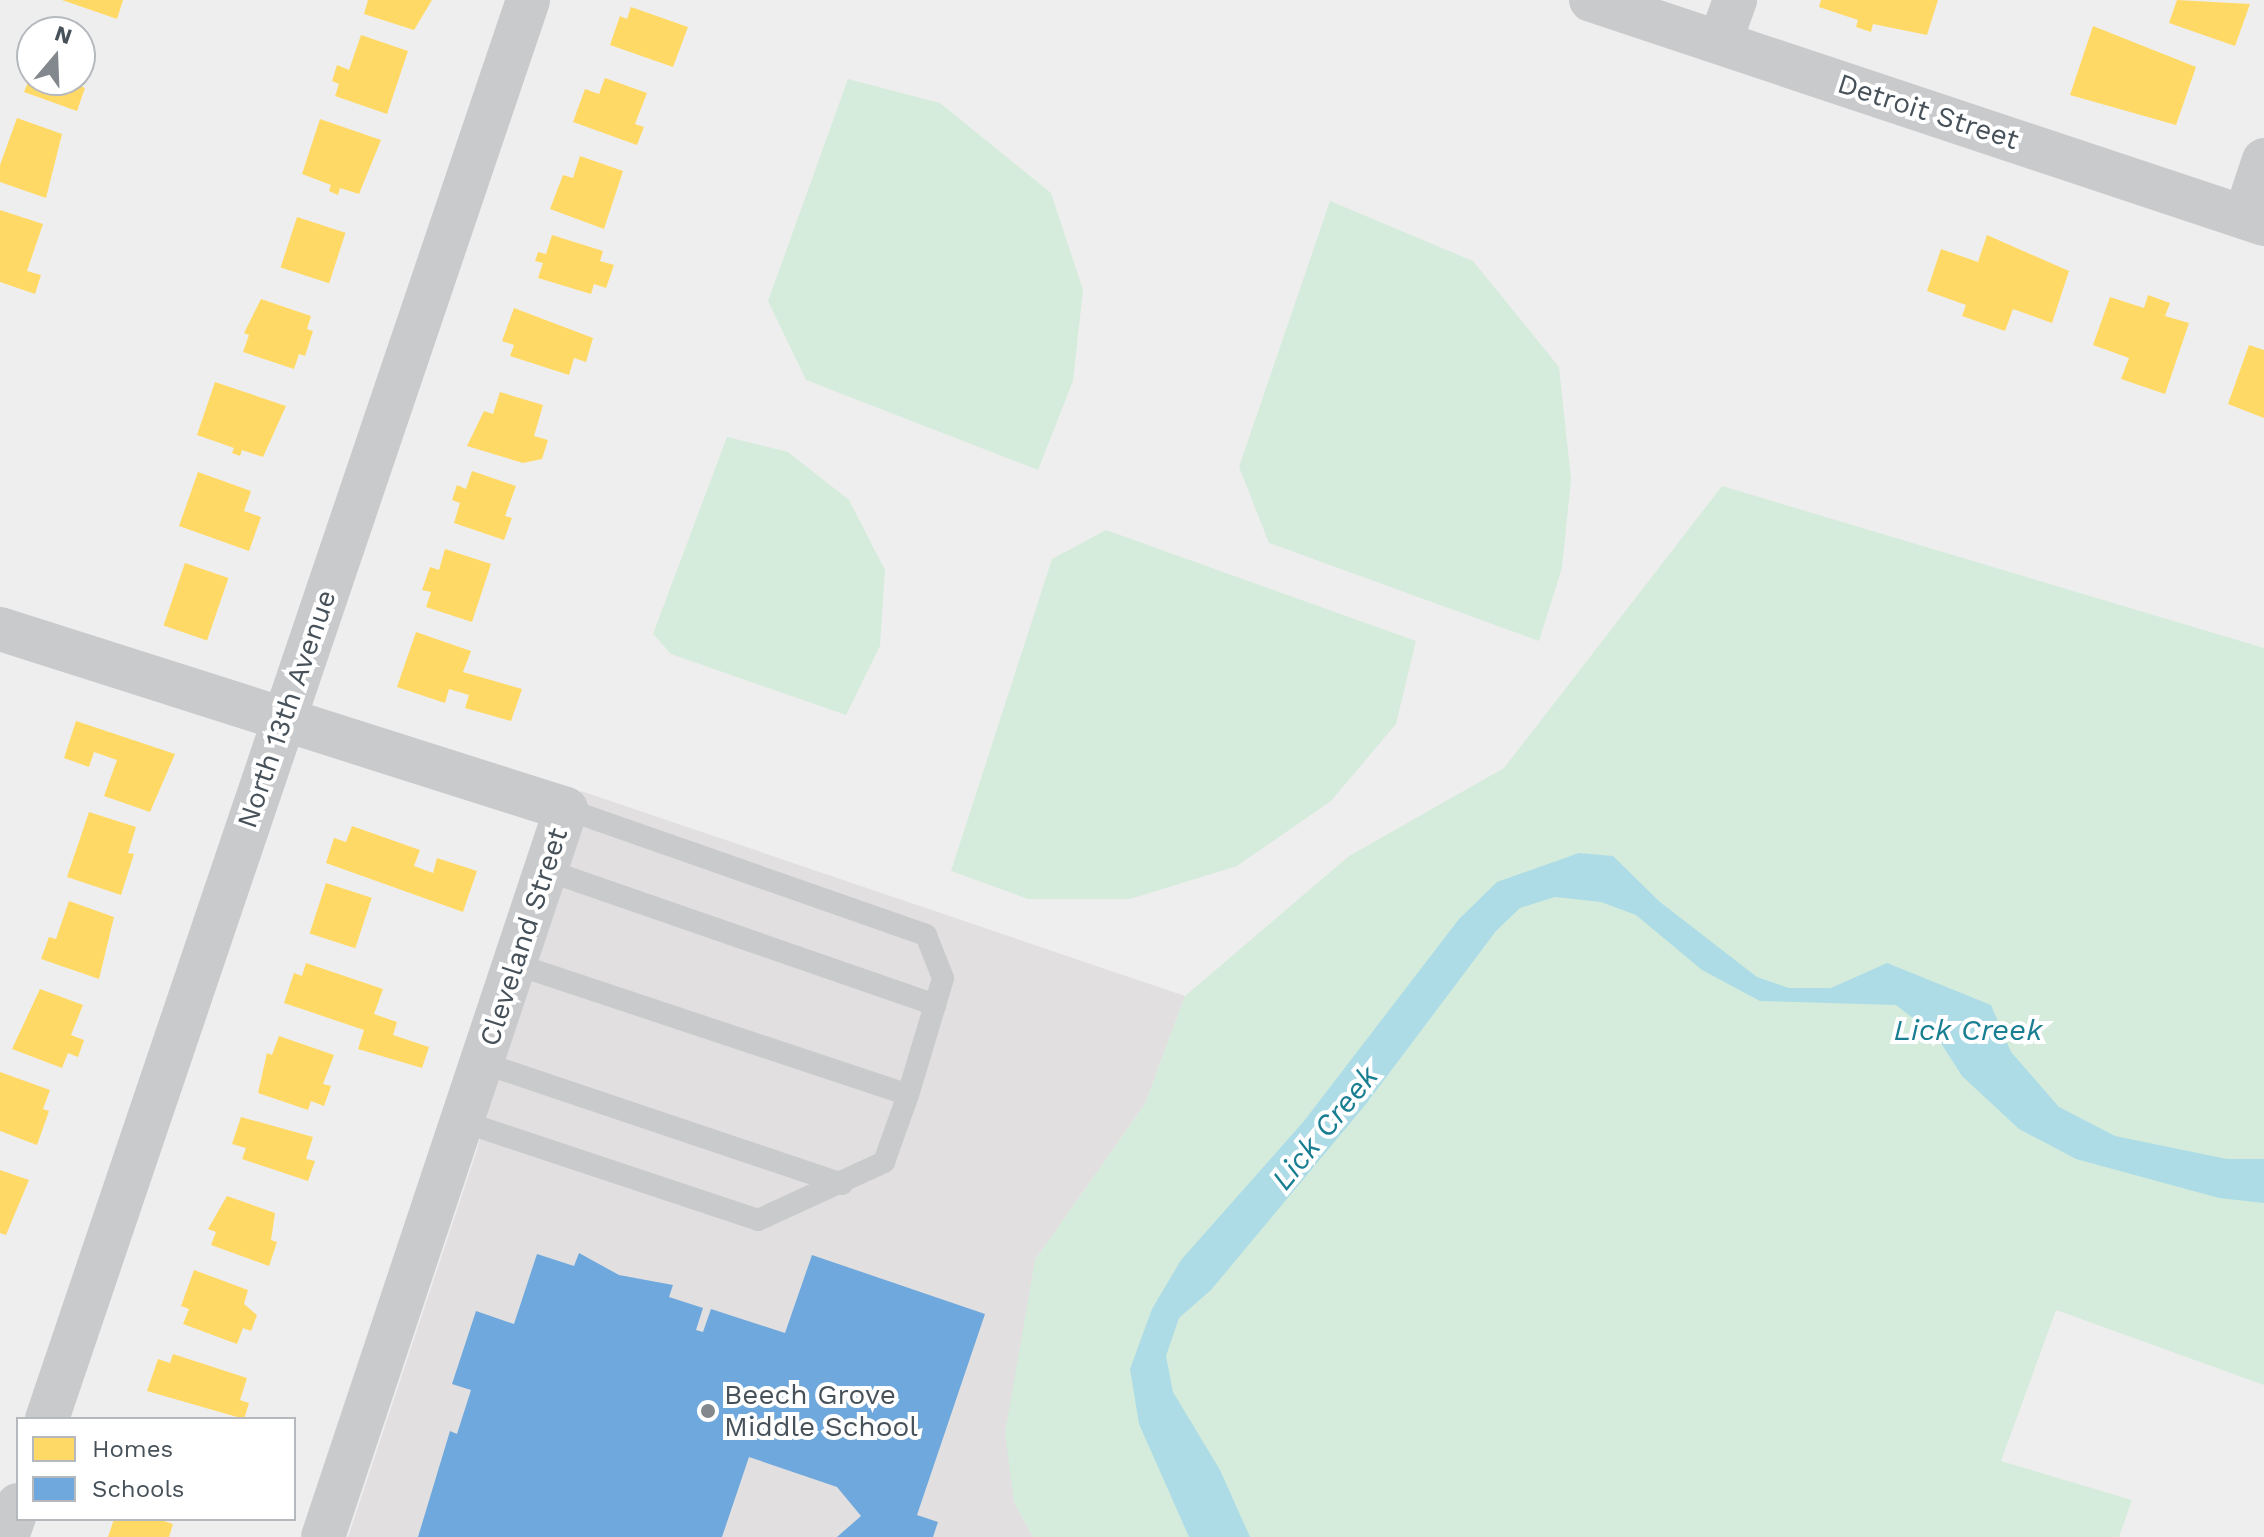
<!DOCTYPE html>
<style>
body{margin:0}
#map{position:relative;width:2264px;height:1537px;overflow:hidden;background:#efeeee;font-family:"Work Sans",sans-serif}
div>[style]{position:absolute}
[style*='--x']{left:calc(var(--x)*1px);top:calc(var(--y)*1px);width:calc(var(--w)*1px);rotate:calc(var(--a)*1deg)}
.education>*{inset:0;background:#e1dfe0}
.green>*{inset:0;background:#d5ecdc}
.water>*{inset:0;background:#addce6}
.homes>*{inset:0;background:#ffd966;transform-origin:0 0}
.schools>*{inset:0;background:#6fa8dc}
.service>*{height:22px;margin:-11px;padding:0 11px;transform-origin:11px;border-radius:11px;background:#c9cacc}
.minor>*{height:44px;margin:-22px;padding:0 22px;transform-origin:22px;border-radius:22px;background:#c9cacc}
.dots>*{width:22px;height:22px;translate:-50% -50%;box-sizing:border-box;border:4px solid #fff;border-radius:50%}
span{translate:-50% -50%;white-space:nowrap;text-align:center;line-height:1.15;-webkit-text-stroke:8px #fff;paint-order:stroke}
.street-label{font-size:28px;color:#475159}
.poi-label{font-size:28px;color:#475159}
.left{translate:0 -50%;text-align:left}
.water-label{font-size:30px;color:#1a7e92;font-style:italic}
.legend{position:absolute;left:16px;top:1417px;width:280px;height:104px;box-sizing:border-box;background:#fff;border:2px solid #b5b9bd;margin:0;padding:10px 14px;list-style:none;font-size:24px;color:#475159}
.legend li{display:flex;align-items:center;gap:16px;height:40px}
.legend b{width:40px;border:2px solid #b5b9bd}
.north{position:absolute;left:16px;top:16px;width:80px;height:80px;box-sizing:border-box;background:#fff;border:2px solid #b5b9bd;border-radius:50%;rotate:19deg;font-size:22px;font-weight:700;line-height:32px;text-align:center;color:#475159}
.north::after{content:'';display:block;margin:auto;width:28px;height:36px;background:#82888d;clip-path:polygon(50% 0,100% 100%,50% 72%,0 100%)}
</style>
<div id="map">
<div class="education">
<div style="clip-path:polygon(581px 791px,1185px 996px,1145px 1104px,1035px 1260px,1014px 1502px,1033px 1537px,348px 1537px,475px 1156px)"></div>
</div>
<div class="green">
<div style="clip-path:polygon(848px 79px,940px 103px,1051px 193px,1083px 290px,1073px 381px,1038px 470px,806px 380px,768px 301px)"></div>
<div style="clip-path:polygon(1330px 201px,1473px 261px,1559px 367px,1571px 479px,1562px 568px,1539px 641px,1269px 543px,1239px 467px)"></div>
<div style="clip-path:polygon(727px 437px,788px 452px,849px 500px,885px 570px,880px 646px,846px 715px,671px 654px,653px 634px)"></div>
<div style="clip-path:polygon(1722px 486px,2264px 648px,2264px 1385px,2056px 1310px,2001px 1461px,2132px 1500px,2119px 1537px,1033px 1537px,1014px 1502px,1005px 1433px,1035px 1260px,1145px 1104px,1185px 996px,1349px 856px,1504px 768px)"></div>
<div style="clip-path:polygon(1106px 530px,1416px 641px,1396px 724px,1331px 801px,1237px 866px,1130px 899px,1028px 899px,951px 871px,1052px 559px)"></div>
</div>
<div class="water">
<div style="clip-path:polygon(1579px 853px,1613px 856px,1660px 902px,1757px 977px,1789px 988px,1831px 988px,1887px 963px,1991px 1005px,2011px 1052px,2059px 1107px,2115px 1136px,2227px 1159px,2264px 1159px,2264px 1203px,2219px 1198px,2076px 1159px,2019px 1129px,1962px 1076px,1937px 1037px,1896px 1005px,1760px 1001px,1702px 970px,1636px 915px,1601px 902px,1555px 897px,1520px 908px,1496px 931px,1366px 1104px,1211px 1290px,1179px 1318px,1166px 1356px,1173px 1392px,1220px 1470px,1250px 1537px,1189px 1537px,1139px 1424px,1130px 1369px,1152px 1309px,1181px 1260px,1304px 1121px,1459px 919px,1497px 882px)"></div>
</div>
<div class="homes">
<div style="clip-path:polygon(62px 0,123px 0,117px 19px)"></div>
<div style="clip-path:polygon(368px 0,432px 0,414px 30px,364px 14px)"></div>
<div style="clip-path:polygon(1821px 0,1938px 0,1927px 35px,1873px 24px,1871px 32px,1856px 27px,1858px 20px,1819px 7px)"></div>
<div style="clip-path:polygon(2177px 0,2250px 4px,2235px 46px,2169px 23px)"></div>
<div style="clip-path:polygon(631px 7px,688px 27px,673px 67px,610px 45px,620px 16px,627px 19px)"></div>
<div style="clip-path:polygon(2093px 26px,2196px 67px,2176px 125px,2070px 95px)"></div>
<div style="clip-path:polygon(361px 35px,408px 51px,387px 114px,335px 96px,339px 84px,332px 81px,337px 65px,349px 70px)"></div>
<div style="clip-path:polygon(80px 42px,92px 47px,79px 85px,85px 88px,77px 111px,24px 92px,32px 72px,32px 80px,80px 80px)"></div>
<div style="clip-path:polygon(605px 78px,647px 93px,635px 124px,644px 127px,637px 145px,573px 122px,585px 89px,599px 94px)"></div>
<div style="clip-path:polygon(17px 118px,62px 134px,46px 198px,0 182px,0 165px)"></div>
<div style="clip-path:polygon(320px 119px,381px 140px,359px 194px,340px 188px,338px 195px,329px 191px,331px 185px,302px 174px)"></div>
<div style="clip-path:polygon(580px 156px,623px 171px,604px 229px,550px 209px,563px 175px,573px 178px)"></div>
<div style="clip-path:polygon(0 210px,43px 224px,27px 271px,41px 275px,35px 294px,0 282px)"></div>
<div style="left:297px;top:217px;width:51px;height:53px;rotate:18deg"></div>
<div style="clip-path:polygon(552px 235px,603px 251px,600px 261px,614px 265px,606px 288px,594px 284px,591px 294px,538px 278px,543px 263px,535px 261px,538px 252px,546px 254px)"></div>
<div style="clip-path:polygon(1987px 235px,2069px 271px,2052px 323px,2013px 309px,2005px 331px,1962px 316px,1966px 305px,1927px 291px,1941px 249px,1978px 262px)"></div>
<div style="clip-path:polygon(2148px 295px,2170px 303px,2165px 316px,2189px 323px,2165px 394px,2121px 379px,2129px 358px,2093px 345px,2110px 297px,2144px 308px)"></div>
<div style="clip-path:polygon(261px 299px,311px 316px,307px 329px,313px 331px,305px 356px,299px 354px,294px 369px,243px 352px,249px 335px,244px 333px)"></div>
<div style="clip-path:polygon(514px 308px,593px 338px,586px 362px,574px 358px,569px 375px,510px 356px,514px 345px,502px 341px)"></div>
<div style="clip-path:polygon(2249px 345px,2264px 350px,2264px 418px,2228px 404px)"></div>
<div style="clip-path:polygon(215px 382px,286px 406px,263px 457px,242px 450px,240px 456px,232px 453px,234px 448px,197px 435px)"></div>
<div style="clip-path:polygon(500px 392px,543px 405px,534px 436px,548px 440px,542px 459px,523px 463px,467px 446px,484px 411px,493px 414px)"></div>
<div style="clip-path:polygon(472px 471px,516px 486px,505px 516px,512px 518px,504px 540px,454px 523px,460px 503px,452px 500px,457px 485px,466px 489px)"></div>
<div style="clip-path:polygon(198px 472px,251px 491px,244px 511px,261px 517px,249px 551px,179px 526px)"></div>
<div style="clip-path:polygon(445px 549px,491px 564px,472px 622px,426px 607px,431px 592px,422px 590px,430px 567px,439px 570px)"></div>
<div style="left:185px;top:563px;width:46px;height:66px;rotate:19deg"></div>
<div style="clip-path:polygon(416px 632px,471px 651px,463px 672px,522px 689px,511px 721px,465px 708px,469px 695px,449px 689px,445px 703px,397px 687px)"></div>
<div style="clip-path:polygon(76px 721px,175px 754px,150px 812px,104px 796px,117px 760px,94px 752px,89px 767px,64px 758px)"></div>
<div style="clip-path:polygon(89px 812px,136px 827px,128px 853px,134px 854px,121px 895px,67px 877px)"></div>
<div style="clip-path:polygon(352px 826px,420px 850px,414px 866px,433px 873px,437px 858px,477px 871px,463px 912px,326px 863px,334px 838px,346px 842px)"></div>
<div style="left:326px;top:883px;width:48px;height:53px;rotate:18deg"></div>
<div style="clip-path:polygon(69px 901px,114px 917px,99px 979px,41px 959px,49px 937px,56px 939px)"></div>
<div style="clip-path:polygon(306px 963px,383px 989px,374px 1014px,397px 1022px,393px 1035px,429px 1047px,422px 1068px,358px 1049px,364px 1030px,284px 1003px,294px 973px,302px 976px)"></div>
<div style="clip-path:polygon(40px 989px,83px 1005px,71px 1035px,84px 1040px,78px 1057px,68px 1053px,62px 1068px,12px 1049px)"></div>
<div style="clip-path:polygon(279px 1036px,334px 1055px,323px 1084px,331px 1086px,324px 1106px,311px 1101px,308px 1110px,258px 1093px,267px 1053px,272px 1055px)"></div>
<div style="clip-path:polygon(0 1072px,50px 1090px,43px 1109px,49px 1111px,37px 1145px,0 1131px)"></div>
<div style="clip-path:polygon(241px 1117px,313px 1137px,306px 1159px,315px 1161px,308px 1181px,242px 1159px,246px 1148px,232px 1144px)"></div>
<div style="clip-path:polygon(0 1170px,29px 1180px,6px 1235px,0 1233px)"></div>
<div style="clip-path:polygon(227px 1196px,275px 1213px,271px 1240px,277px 1242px,269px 1266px,211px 1245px,216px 1232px,208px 1229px)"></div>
<div style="clip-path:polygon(194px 1270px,248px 1290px,244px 1304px,257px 1315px,251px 1331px,243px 1328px,237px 1344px,183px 1324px,189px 1309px,181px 1306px)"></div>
<div style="clip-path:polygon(173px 1354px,247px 1378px,240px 1400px,249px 1403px,244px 1419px,147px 1391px,158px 1359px,170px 1363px)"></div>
<div style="clip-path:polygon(114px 1519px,158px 1519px,173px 1524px,169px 1537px,108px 1537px)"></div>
</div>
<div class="schools">
<div style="clip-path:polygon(579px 1253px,619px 1275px,673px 1285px,669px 1297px,703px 1308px,696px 1330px,703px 1332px,711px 1309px,785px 1333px,812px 1255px,985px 1314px,917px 1515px,938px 1522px,933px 1537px,837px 1537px,861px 1516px,837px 1487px,749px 1457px,722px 1537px,418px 1537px,450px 1431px,457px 1434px,471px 1390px,452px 1384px,476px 1311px,514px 1324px,537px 1254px,574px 1266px)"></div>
</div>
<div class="service">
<div style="--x:546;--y:870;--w:412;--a:19.1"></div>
<div style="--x:515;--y:964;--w:414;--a:18.4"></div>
<div style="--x:483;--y:1063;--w:379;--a:18.6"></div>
<div style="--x:464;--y:1122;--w:310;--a:18.4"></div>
<div style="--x:758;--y:1220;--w:139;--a:-24.7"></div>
<div style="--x:884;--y:1162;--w:71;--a:-70.3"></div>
<div style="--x:908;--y:1095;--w:122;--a:-73.3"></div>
<div style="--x:943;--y:978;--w:46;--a:-111.6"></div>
<div style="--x:926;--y:935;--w:381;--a:-160.7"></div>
</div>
<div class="minor">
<div style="--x:1591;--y:0;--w:709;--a:18.41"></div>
<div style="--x:1720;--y:42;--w:45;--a:-70.3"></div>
<div style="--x:2245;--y:217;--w:60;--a:-71.6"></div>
<div style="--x:0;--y:629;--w:594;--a:17.64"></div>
<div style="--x:566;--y:809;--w:767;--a:108.46"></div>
<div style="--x:47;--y:1419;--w:1498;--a:-71.27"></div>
<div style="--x:7;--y:1537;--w:34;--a:-71"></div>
</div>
<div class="dots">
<div style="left:708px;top:1411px;background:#82888d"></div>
</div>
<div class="street-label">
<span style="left:1928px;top:112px;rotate:18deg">Detroit Street</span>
<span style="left:287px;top:709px;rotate:-71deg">North 13th Avenue</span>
<span style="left:524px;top:937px;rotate:-72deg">Cleveland Street</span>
</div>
<div class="poi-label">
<span class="left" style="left:724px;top:1411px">Beech Grove<br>Middle School</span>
</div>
<div class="water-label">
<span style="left:1968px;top:1030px">Lick Creek</span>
<span style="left:1325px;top:1128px;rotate:-51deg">Lick Creek</span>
</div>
<ul class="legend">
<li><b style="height:22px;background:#ffd966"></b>Homes</li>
<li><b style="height:22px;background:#6fa8dc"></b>Schools</li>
</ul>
<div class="north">N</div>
</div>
